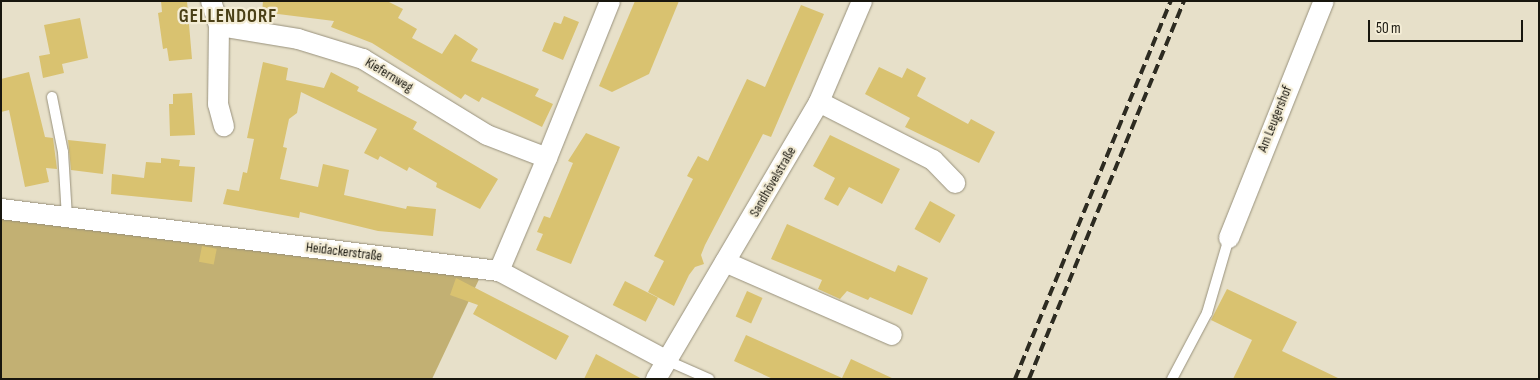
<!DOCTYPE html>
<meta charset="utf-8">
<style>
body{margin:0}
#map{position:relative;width:1540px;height:380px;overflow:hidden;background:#e7e0c9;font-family:"Sofia Sans Condensed",sans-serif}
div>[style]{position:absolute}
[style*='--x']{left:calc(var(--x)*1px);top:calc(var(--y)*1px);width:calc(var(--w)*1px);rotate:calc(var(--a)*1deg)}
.green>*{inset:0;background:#c2b073}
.building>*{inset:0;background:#d9c270;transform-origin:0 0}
.roads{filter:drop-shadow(0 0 1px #98917c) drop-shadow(0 0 1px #98917c)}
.lane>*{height:10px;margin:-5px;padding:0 5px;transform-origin:5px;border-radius:5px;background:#fff}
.street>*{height:20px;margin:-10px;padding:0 10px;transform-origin:10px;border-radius:10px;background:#fff}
.rail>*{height:4px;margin-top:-2px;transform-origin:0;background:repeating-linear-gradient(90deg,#2d2b21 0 10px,transparent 0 15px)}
span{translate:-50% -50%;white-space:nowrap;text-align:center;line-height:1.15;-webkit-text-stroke:4.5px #f4edd6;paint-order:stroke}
.street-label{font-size:14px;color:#18160e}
.district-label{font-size:19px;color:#4b4017;font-weight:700;letter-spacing:1px}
.frame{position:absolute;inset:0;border:2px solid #18160e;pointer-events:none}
.scale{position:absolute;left:1368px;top:20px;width:155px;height:22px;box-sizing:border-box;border:2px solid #18160e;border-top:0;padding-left:6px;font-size:15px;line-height:18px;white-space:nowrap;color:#18160e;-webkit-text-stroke:4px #f4edd6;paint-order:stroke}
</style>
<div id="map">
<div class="green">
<div style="clip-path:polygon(1px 213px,482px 273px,432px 379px,1px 379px)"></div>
</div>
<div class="building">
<div style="clip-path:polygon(161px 1px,187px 1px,192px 59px,169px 61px,167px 48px,163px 49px,158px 13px,162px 12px)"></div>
<div style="clip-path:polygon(263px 1px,387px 1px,403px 9px,398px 18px,417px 29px,412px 38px,442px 54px,455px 34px,478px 49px,471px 61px,539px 89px,535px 96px,553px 104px,542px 127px,482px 97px,479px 102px,465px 94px,461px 99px,372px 43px,331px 27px,334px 21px,262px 12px)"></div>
<div style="clip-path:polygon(635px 1px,679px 1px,649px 74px,612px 92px,599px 86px)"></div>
<div style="clip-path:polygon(801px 5px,824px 14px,771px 137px,763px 134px,705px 245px,701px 255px,704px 264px,695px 267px,689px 275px,674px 306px,648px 292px,664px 261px,654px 256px,693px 179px,687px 176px,698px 156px,708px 161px,747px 79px,765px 87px)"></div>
<div style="clip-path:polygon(564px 16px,579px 22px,563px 60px,542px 51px,554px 22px,561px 24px)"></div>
<div style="clip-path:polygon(80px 18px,88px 58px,62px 64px,64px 73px,43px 78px,39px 56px,50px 54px,44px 25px)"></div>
<div style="clip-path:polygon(263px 62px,288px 68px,286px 80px,324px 88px,331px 72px,359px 87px,357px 91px,417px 122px,413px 129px,498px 179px,480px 209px,436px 187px,437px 183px,409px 167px,407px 171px,380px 156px,378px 160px,364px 153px,377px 129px,301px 92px,297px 113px,289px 119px,283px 147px,287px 148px,280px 179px,318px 187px,323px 164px,349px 170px,344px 195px,406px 209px,407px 206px,436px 209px,433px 236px,378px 231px,300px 212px,299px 218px,223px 204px,227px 189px,239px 191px,243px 172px,247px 173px,254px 139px,247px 138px)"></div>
<div style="clip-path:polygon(879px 67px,902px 78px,907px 68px,926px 78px,917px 96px,968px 124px,971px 119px,995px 132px,979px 163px,905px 127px,910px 118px,865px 94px)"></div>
<div style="clip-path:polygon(29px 72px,45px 137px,53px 138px,57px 169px,46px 168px,49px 182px,25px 187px,9px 110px,1px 112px,1px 79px)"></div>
<div style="clip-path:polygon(192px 93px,195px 135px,170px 136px,169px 104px,173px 104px,173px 94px)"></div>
<div style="clip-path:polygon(586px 133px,620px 147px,571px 264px,536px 250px,543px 234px,537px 232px,544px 216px,550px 218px,573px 163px,568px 161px)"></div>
<div style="clip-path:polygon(830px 135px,900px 169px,882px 204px,849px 187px,838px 206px,824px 199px,835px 178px,813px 166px)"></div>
<div style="clip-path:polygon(68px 140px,106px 144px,103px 174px,71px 170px)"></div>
<div style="clip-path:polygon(161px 158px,180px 160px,179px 166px,195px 167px,192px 202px,111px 194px,112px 174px,144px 178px,146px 162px,161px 163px)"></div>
<div style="left:930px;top:201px;width:29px;height:32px;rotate:29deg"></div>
<div style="clip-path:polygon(787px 224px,895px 272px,898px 265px,928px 278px,912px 315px,870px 297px,868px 300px,847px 291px,840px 299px,818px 289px,822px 280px,771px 259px)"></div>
<div style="left:202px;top:246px;width:15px;height:16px;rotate:11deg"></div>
<div style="clip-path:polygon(456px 278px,569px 336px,556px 360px,473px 314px,478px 305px,450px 295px)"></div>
<div style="left:625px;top:281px;width:37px;height:27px;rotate:27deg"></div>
<div style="clip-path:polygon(1227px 289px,1297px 322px,1282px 351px,1340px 379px,1233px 379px,1252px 340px,1211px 320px)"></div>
<div style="left:747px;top:291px;width:17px;height:28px;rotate:24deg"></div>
<div style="clip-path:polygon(746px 335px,842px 378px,851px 359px,894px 379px,773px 379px,734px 361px)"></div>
<div style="clip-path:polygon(596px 354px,642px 379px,584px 379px)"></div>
</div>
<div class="roads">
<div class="lane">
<div style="--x:52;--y:97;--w:56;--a:78.7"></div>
<div style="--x:63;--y:152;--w:66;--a:86.5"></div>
<div style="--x:666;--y:360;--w:47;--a:23.8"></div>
<div style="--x:1172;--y:379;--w:75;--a:-62.1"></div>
<div style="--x:1207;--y:313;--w:78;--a:-73.7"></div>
</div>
<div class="street">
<div style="--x:211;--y:1;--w:26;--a:72"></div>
<div style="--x:219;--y:26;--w:80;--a:9.3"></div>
<div style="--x:298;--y:39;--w:68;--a:17.1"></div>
<div style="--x:363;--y:59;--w:145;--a:31.5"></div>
<div style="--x:487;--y:135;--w:64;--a:21"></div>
<div style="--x:547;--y:158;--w:123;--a:113"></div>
<div style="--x:219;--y:26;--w:78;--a:90.7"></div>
<div style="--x:218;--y:104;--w:23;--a:75"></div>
<div style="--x:819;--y:102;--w:128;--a:27"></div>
<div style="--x:933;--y:160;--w:32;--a:46"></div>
<div style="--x:547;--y:158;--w:169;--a:-68.1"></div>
<div style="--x:1;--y:209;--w:502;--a:7.1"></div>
<div style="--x:499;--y:271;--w:189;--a:28.1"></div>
<div style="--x:1229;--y:238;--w:255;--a:-68.2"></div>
<div style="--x:725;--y:262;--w:182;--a:23.6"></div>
<div style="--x:656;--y:379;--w:321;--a:-59.5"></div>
<div style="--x:819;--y:102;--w:110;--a:-66.9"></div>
</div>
</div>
<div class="rail">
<div style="--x:1015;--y:379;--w:409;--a:-67.6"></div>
<div style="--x:1029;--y:379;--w:409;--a:-67.7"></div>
</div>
<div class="street-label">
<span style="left:389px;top:75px;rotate:31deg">Kiefernweg</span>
<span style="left:1275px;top:119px;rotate:-68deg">Am Leugershof</span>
<span style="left:773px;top:182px;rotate:-60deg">Sandhövelstraße</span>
<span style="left:344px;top:252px;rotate:7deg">Heidackerstraße</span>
</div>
<div class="district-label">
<span style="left:228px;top:17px">GELLENDORF</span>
</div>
<div class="frame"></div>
<div class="scale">50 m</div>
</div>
